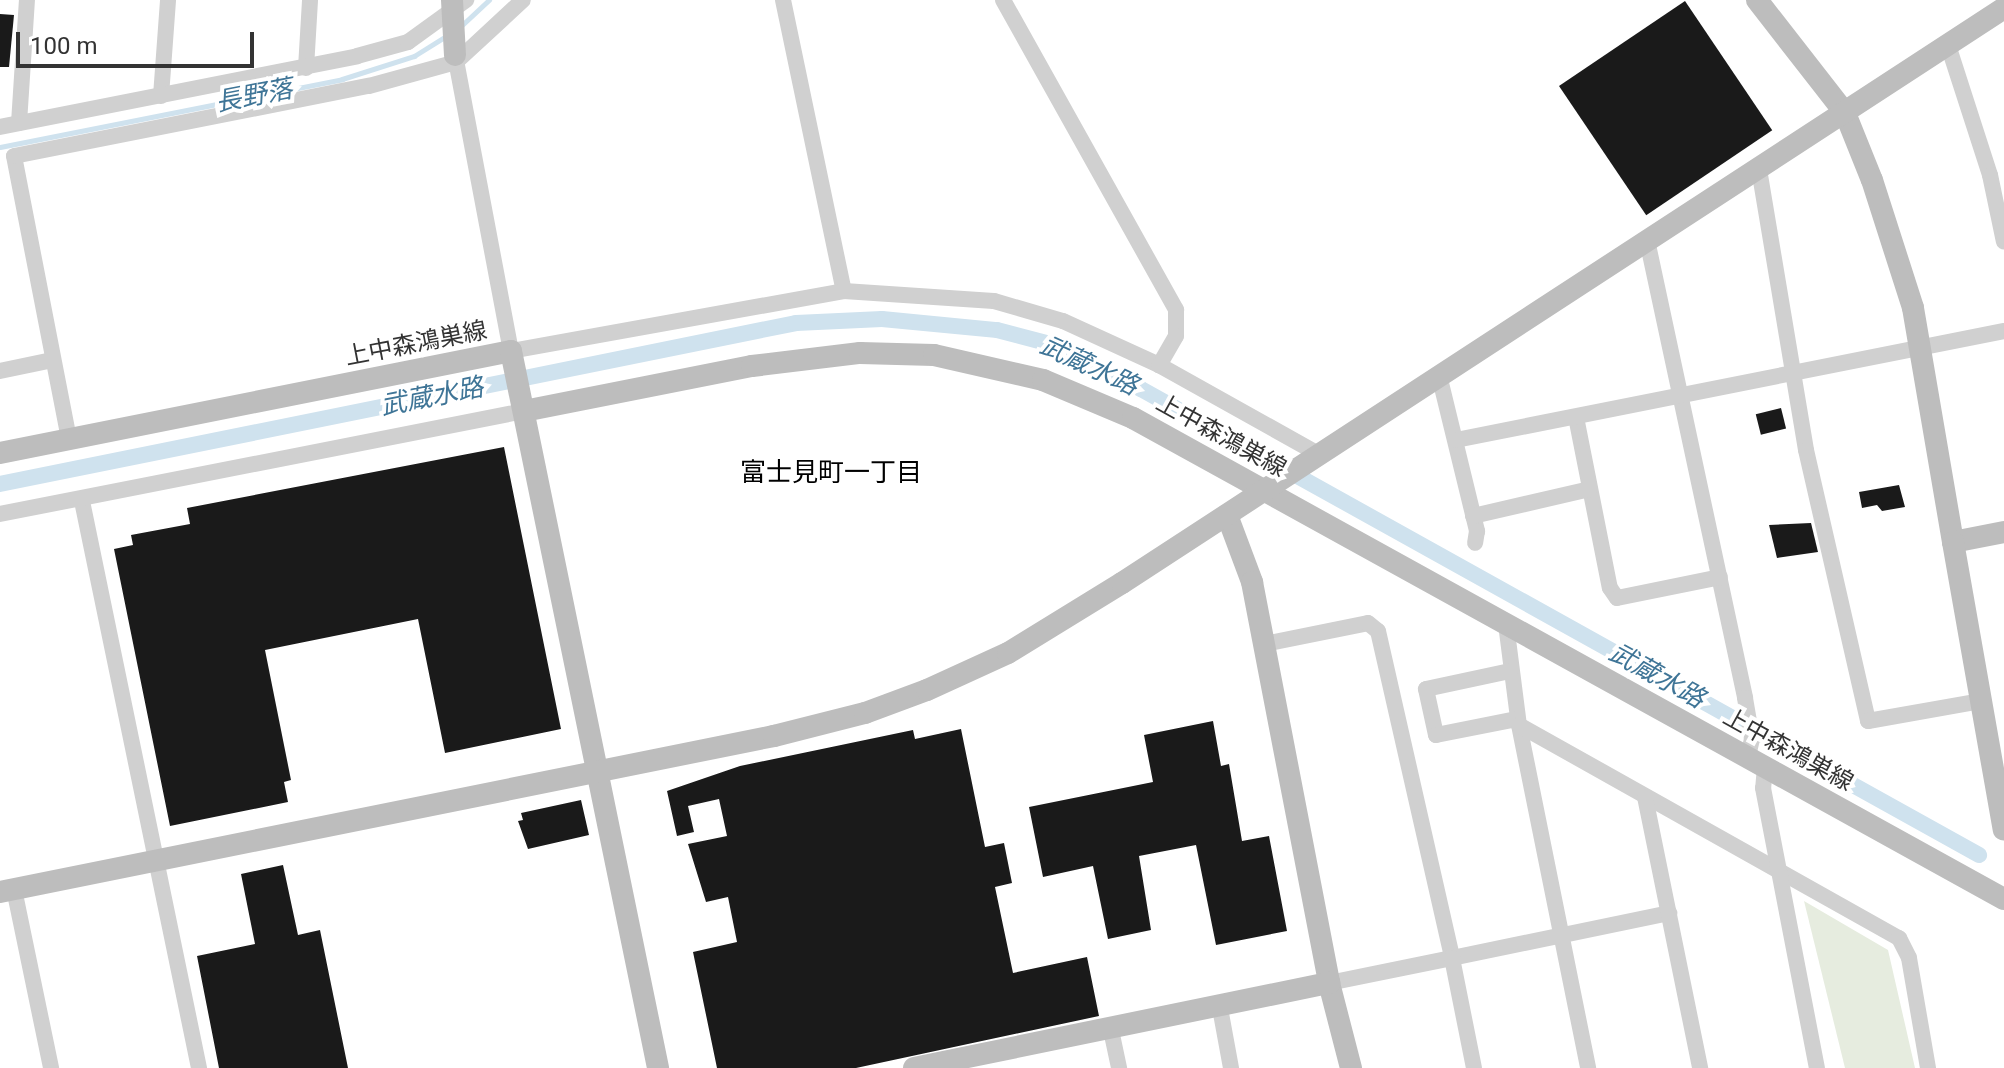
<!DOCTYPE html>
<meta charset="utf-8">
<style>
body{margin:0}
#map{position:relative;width:2004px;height:1068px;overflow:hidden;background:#fff;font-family:Roboto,"Noto Sans JP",sans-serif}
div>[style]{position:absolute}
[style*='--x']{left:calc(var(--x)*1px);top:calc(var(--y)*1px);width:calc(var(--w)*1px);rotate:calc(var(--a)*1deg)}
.green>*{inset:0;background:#e6ecdf}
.stream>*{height:5px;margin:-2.5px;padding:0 2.5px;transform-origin:2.5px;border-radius:2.5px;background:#cfe2ee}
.canal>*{height:16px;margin:-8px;padding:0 8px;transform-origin:8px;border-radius:8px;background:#cfe2ee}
.building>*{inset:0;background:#1a1a1a;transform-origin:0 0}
.street>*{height:16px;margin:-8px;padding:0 8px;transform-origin:8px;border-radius:8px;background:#d0d0d0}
.secondary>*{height:22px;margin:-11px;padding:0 11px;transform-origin:11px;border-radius:11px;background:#bdbdbd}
span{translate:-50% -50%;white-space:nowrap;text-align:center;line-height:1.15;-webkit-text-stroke:8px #fff;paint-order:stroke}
.street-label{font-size:24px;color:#333}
.water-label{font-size:26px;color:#3f7597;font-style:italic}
.neighbourhood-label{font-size:26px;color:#000}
.scale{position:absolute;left:16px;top:32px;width:238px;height:36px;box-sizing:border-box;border:4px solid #333;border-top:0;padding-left:10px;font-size:24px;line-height:28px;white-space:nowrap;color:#333;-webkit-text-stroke:6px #fff;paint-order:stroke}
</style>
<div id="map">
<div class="green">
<div style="clip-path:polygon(1804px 901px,1888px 950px,1915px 1068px,1845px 1068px)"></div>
</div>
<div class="stream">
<div style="--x:462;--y:25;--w:37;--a:-43"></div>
<div style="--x:0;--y:147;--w:349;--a:-11.2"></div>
<div style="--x:342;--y:79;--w:76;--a:-17.7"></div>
<div style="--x:414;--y:56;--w:39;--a:-32"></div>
</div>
<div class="canal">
<div style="--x:0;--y:484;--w:812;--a:-11.43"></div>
<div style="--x:796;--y:323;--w:86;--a:-2.7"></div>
<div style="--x:882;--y:319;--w:116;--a:5.5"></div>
<div style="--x:997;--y:330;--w:59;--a:14.7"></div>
<div style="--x:1054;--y:345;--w:97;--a:26.8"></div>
<div style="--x:1141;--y:389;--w:959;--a:29.08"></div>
</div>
<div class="building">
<div style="left:1685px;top:1px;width:156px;height:152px;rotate:56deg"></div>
<div style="clip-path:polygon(0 14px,14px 15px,9px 67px,0 67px)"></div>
<div style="left:1781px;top:408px;width:21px;height:26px;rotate:76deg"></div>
<div style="clip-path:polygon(504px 447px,561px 729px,445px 753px,418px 619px,265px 650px,291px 780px,284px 782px,288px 802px,170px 826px,114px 549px,133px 545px,131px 535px,190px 524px,187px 508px)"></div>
<div style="clip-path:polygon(1899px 485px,1905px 507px,1882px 511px,1877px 505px,1862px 508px,1859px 492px)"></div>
<div style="clip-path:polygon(1811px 523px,1818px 552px,1777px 558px,1769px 525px)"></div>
<div style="clip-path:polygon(1213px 721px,1221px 766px,1229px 764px,1242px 841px,1269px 836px,1287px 931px,1216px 945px,1196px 845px,1139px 856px,1151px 930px,1108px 939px,1093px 866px,1043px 877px,1029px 807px,1153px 782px,1144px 735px)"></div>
<div style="clip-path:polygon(961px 729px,985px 847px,1004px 843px,1012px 883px,995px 887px,1013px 973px,1087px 957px,1099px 1016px,856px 1068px,717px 1068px,693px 952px,737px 942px,728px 897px,706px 902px,688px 844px,727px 836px,719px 799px,688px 806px,694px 832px,677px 836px,667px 791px,740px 766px,913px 730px,915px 739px)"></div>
<div style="clip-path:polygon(581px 800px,589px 835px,528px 849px,518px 821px,523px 820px,521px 813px)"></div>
<div style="clip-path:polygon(283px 865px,298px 935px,320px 930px,348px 1068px,219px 1068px,197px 956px,255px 944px,241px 874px)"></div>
</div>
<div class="street">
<div style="--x:783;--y:0;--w:297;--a:78.2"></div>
<div style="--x:1003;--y:0;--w:355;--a:60.8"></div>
<div style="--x:1176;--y:310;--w:26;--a:90"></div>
<div style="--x:1176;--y:336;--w:34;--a:120"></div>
<div style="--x:1948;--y:45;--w:137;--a:72.1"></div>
<div style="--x:1990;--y:175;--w:68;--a:78.2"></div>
<div style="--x:455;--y:55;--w:301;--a:79.3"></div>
<div style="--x:511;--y:351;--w:338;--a:-10.2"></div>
<div style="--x:844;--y:291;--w:150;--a:3.8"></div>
<div style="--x:994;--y:301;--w:72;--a:16.2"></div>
<div style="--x:1063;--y:321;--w:106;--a:24.6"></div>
<div style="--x:1159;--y:365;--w:184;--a:29.2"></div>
<div style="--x:306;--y:68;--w:68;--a:-86.6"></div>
<div style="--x:161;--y:96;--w:96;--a:-85.8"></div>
<div style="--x:19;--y:123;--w:123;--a:-86.3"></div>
<div style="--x:0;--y:127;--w:364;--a:-11.2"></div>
<div style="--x:357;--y:56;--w:53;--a:-15.4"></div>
<div style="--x:408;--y:42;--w:72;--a:-35.9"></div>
<div style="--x:1759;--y:169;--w:285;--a:80.5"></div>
<div style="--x:1806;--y:450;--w:278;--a:77.1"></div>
<div style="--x:1868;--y:721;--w:114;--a:-10.1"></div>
<div style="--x:1647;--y:240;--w:468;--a:77.9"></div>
<div style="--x:1745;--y:698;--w:42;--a:80.3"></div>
<div style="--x:1752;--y:739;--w:18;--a:103"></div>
<div style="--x:0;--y:371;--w:53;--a:-11.9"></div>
<div style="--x:1439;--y:375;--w:161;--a:76.3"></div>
<div style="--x:1477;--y:531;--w:12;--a:99"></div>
<div style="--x:1576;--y:417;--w:174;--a:78.8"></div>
<div style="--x:1610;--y:588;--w:12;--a:55"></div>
<div style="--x:1617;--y:598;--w:105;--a:-11.5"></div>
<div style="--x:69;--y:439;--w:288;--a:-101"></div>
<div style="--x:14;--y:156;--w:362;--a:-11.2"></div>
<div style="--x:369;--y:86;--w:90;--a:-15.4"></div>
<div style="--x:456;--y:62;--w:91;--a:-42.8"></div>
<div style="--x:1456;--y:440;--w:559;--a:-11.25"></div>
<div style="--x:82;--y:501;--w:579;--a:78.34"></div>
<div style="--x:0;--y:514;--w:534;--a:-11.12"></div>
<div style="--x:1473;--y:516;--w:120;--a:-13"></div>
<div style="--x:1506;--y:624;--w:102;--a:82.7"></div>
<div style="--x:1519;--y:725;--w:350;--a:78.6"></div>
<div style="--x:1264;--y:644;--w:106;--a:-11.4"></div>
<div style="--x:1368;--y:623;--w:13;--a:39"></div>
<div style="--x:1378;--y:631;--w:335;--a:77.2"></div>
<div style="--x:1452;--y:958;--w:222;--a:-11.7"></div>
<div style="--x:1510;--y:671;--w:86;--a:167.9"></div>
<div style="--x:1426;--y:689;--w:47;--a:77.7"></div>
<div style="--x:1436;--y:735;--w:83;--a:-11.2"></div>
<div style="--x:1519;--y:725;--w:436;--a:29.3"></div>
<div style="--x:1899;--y:938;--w:22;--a:63"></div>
<div style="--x:1909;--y:958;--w:112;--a:80.2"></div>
<div style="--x:1765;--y:767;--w:21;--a:95"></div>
<div style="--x:1763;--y:788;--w:285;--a:79.1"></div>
<div style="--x:1645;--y:797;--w:277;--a:78.5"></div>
<div style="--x:14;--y:889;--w:183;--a:78.3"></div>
<div style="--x:1329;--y:983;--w:126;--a:-11.5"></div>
<div style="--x:1452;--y:958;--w:112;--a:78.7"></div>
<div style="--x:1220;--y:1008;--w:61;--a:79.6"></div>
<div style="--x:1111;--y:1030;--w:39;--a:78"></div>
</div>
<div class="secondary">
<div style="--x:452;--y:0;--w:55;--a:86.9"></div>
<div style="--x:1757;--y:0;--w:143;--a:52.1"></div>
<div style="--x:1845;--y:113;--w:72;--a:68.1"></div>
<div style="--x:1872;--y:180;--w:134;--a:72.2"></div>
<div style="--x:1913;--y:308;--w:237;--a:80.3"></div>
<div style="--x:1953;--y:542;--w:52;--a:-11.1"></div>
<div style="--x:524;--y:411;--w:232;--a:-11.2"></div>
<div style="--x:752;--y:366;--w:109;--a:-6.9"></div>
<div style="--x:860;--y:353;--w:74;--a:1.5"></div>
<div style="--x:934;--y:355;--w:112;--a:12.9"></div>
<div style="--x:1043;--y:380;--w:98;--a:22.9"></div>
<div style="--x:1133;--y:418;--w:995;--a:28.91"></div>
<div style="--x:0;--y:453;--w:521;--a:-11.29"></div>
<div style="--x:511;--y:351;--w:732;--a:78.41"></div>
<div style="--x:1227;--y:515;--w:72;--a:69.5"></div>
<div style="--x:1252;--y:582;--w:408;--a:79.1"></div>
<div style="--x:1329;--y:983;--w:88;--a:75.5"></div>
<div style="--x:1953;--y:542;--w:292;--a:80"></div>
<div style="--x:0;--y:892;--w:790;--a:-11.4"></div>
<div style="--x:774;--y:736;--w:94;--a:-14.2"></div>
<div style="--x:865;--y:713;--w:66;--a:-20.4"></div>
<div style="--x:927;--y:690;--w:89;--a:-24.6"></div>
<div style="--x:1008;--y:653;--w:134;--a:-31.6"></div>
<div style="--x:1122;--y:583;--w:1053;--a:-33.1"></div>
<div style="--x:914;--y:1068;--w:424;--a:-11.6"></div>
</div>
<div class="street-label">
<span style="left:416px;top:344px;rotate:-11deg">上中森鴻巣線</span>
<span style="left:1221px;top:436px;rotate:29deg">上中森鴻巣線</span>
<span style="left:1788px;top:750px;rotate:29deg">上中森鴻巣線</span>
</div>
<div class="water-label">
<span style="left:254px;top:96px;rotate:-11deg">長野落</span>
<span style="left:1089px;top:366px;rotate:25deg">武蔵水路</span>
<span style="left:432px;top:397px;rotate:-11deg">武蔵水路</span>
<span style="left:1657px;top:676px;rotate:29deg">武蔵水路</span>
</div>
<div class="neighbourhood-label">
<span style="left:831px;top:473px">富士見町一丁目</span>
</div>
<div class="scale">100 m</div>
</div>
